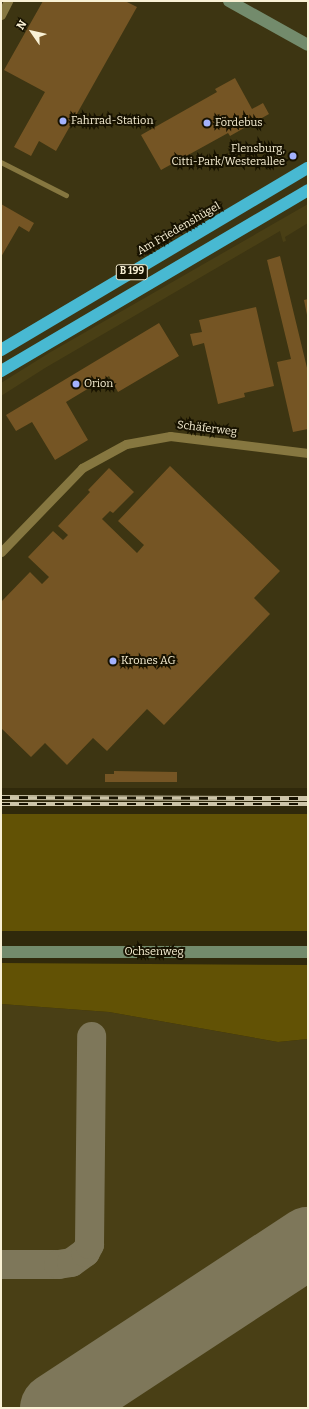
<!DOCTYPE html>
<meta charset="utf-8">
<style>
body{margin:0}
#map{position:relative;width:309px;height:1409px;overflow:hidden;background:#30290b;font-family:Bitter,serif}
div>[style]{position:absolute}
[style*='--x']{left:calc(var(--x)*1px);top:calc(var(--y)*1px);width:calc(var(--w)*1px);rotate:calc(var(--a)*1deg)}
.built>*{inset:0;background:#3d3512;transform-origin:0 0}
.green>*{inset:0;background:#493f15}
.forest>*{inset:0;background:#625205;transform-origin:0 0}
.taxiway>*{height:29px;margin:-14.5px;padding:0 14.5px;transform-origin:14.5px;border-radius:14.5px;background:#7e775a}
.runway>*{height:71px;margin:-35.5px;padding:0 35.5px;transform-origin:35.5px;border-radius:35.5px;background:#7e775a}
.building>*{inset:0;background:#755524}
.lane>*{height:4.5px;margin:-2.25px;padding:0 2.25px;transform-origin:2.25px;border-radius:2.25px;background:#867740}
.street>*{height:9px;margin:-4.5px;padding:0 4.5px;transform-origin:4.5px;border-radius:4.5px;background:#867740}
.secondary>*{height:12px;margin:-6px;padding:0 6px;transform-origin:6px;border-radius:6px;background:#738b6c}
.highway>*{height:12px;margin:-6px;padding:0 6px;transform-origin:6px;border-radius:6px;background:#48b9d2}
.rail>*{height:4.5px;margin-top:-2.25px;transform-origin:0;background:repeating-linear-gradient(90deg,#171200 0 9px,#cdc5a9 0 18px);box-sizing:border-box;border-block:1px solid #cdc5a9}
.dots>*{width:11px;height:11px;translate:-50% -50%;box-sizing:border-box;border:2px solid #171200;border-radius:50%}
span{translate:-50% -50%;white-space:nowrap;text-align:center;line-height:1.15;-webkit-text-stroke:4px #171200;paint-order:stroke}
.shield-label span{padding:1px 3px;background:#171200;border:1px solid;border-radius:3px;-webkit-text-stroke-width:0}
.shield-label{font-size:10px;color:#f9f1d5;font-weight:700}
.poi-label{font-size:11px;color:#f9f1d5}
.left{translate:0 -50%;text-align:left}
.right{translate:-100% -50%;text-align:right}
.street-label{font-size:11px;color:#f9f1d5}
.frame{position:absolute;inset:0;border:2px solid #f9f1d5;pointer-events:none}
.north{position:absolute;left:12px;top:12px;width:40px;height:40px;-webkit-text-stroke:3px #171200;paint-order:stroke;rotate:304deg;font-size:11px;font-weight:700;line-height:16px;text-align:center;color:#f9f1d5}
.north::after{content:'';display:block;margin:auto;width:14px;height:18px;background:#f9f1d5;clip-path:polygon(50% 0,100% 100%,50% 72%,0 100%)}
</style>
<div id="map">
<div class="built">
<div style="left:1px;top:1px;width:307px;height:787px"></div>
</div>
<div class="green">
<div style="clip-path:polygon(308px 204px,308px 223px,285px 237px,286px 241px,283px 242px,280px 231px,45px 368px,1px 396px,1px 383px,49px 353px)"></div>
<div style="clip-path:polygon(1px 1004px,109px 1012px,278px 1042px,308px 1039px,308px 1408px,1px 1408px)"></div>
</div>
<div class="forest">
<div style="left:1px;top:814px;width:307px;height:117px"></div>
<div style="clip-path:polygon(1px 963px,308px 965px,308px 1039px,278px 1042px,109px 1012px,1px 1004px)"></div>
</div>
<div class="taxiway">
<div style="--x:1;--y:1264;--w:57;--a:0"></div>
<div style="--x:58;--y:1264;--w:13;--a:-9"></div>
<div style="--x:71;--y:1262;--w:17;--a:-36"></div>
<div style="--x:85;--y:1252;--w:9;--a:-63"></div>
<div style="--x:89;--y:1244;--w:208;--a:-89.4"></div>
</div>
<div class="runway">
<div style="--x:55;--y:1408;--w:303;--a:-33.3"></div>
</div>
<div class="building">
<div style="clip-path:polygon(43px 1px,125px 1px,137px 7px,56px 151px,39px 141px,31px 156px,14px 147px,45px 92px,4px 70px)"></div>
<div style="clip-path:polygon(235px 78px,252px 109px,263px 103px,269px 114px,230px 136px,228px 133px,161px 170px,141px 135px,217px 92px,215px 89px)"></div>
<div style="clip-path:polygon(1px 204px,34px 223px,29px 232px,19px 226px,1px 257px)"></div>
<div style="clip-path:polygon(280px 256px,308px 372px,308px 429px,293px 432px,277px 362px,291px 359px,267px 260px)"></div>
<div style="clip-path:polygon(308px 299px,308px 315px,307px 315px,304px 300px)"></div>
<div style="clip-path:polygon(256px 307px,274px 386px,244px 393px,245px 397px,218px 404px,204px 343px,193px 346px,190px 334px,202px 332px,199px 320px)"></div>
<div style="clip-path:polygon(159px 323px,179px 356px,118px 392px,109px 376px,66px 402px,88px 440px,55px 460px,32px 422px,16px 431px,6px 415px)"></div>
<div style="clip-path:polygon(170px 466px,280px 571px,254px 598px,270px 614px,164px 725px,147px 709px,107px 751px,93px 738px,67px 765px,45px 743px,31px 757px,1px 728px,1px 602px,30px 572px,42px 584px,49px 577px,28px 557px,53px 531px,63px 540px,68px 535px,58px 526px,90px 492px,88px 490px,109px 468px,134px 492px,113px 513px,110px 511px,102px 519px,137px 553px,144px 545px,118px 521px)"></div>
<div style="clip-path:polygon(114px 771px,177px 772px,177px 782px,105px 782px,105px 774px,114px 774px)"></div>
</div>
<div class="lane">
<div style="--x:1;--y:162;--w:73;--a:26.9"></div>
</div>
<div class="street">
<div style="--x:1;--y:15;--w:16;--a:-63"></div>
<div style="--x:1;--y:552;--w:117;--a:-46"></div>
<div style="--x:82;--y:468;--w:50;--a:-28.6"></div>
<div style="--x:126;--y:444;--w:45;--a:-10.3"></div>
<div style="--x:170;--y:436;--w:139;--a:7"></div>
</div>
<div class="secondary">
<div style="--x:229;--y:1;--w:90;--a:29.1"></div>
<div style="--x:1;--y:952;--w:307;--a:0"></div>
</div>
<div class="highway">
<div style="--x:1;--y:350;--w:357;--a:-30.7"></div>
<div style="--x:1;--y:371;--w:356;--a:-30.5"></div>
</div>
<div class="rail">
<div style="--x:1;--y:797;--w:307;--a:0.2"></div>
<div style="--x:1;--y:804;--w:307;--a:0"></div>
</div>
<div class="dots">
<div style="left:63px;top:121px;background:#a3b2fd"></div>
<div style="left:207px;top:123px;background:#a3b2fd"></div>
<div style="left:293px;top:156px;background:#a3b2fd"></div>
<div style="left:76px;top:384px;background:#a3b2fd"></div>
<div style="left:113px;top:661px;background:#a3b2fd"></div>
</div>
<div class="shield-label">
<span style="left:132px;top:272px">B 199</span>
</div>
<div class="poi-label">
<span class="left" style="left:71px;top:121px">Fahrrad-Station</span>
<span class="left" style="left:215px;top:123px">Fördebus</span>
<span class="right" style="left:285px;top:156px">Flensburg,<br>Citti-Park/Westerallee</span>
<span class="left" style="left:84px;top:384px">Orion</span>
<span class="left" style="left:121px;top:661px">Krones AG</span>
</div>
<div class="street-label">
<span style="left:179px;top:229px;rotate:-30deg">Am Friedenshügel</span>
<span style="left:207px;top:429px;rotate:7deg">Schäferweg</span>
<span style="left:154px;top:952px">Ochsenweg</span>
</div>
<div class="frame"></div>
<div class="north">N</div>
</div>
